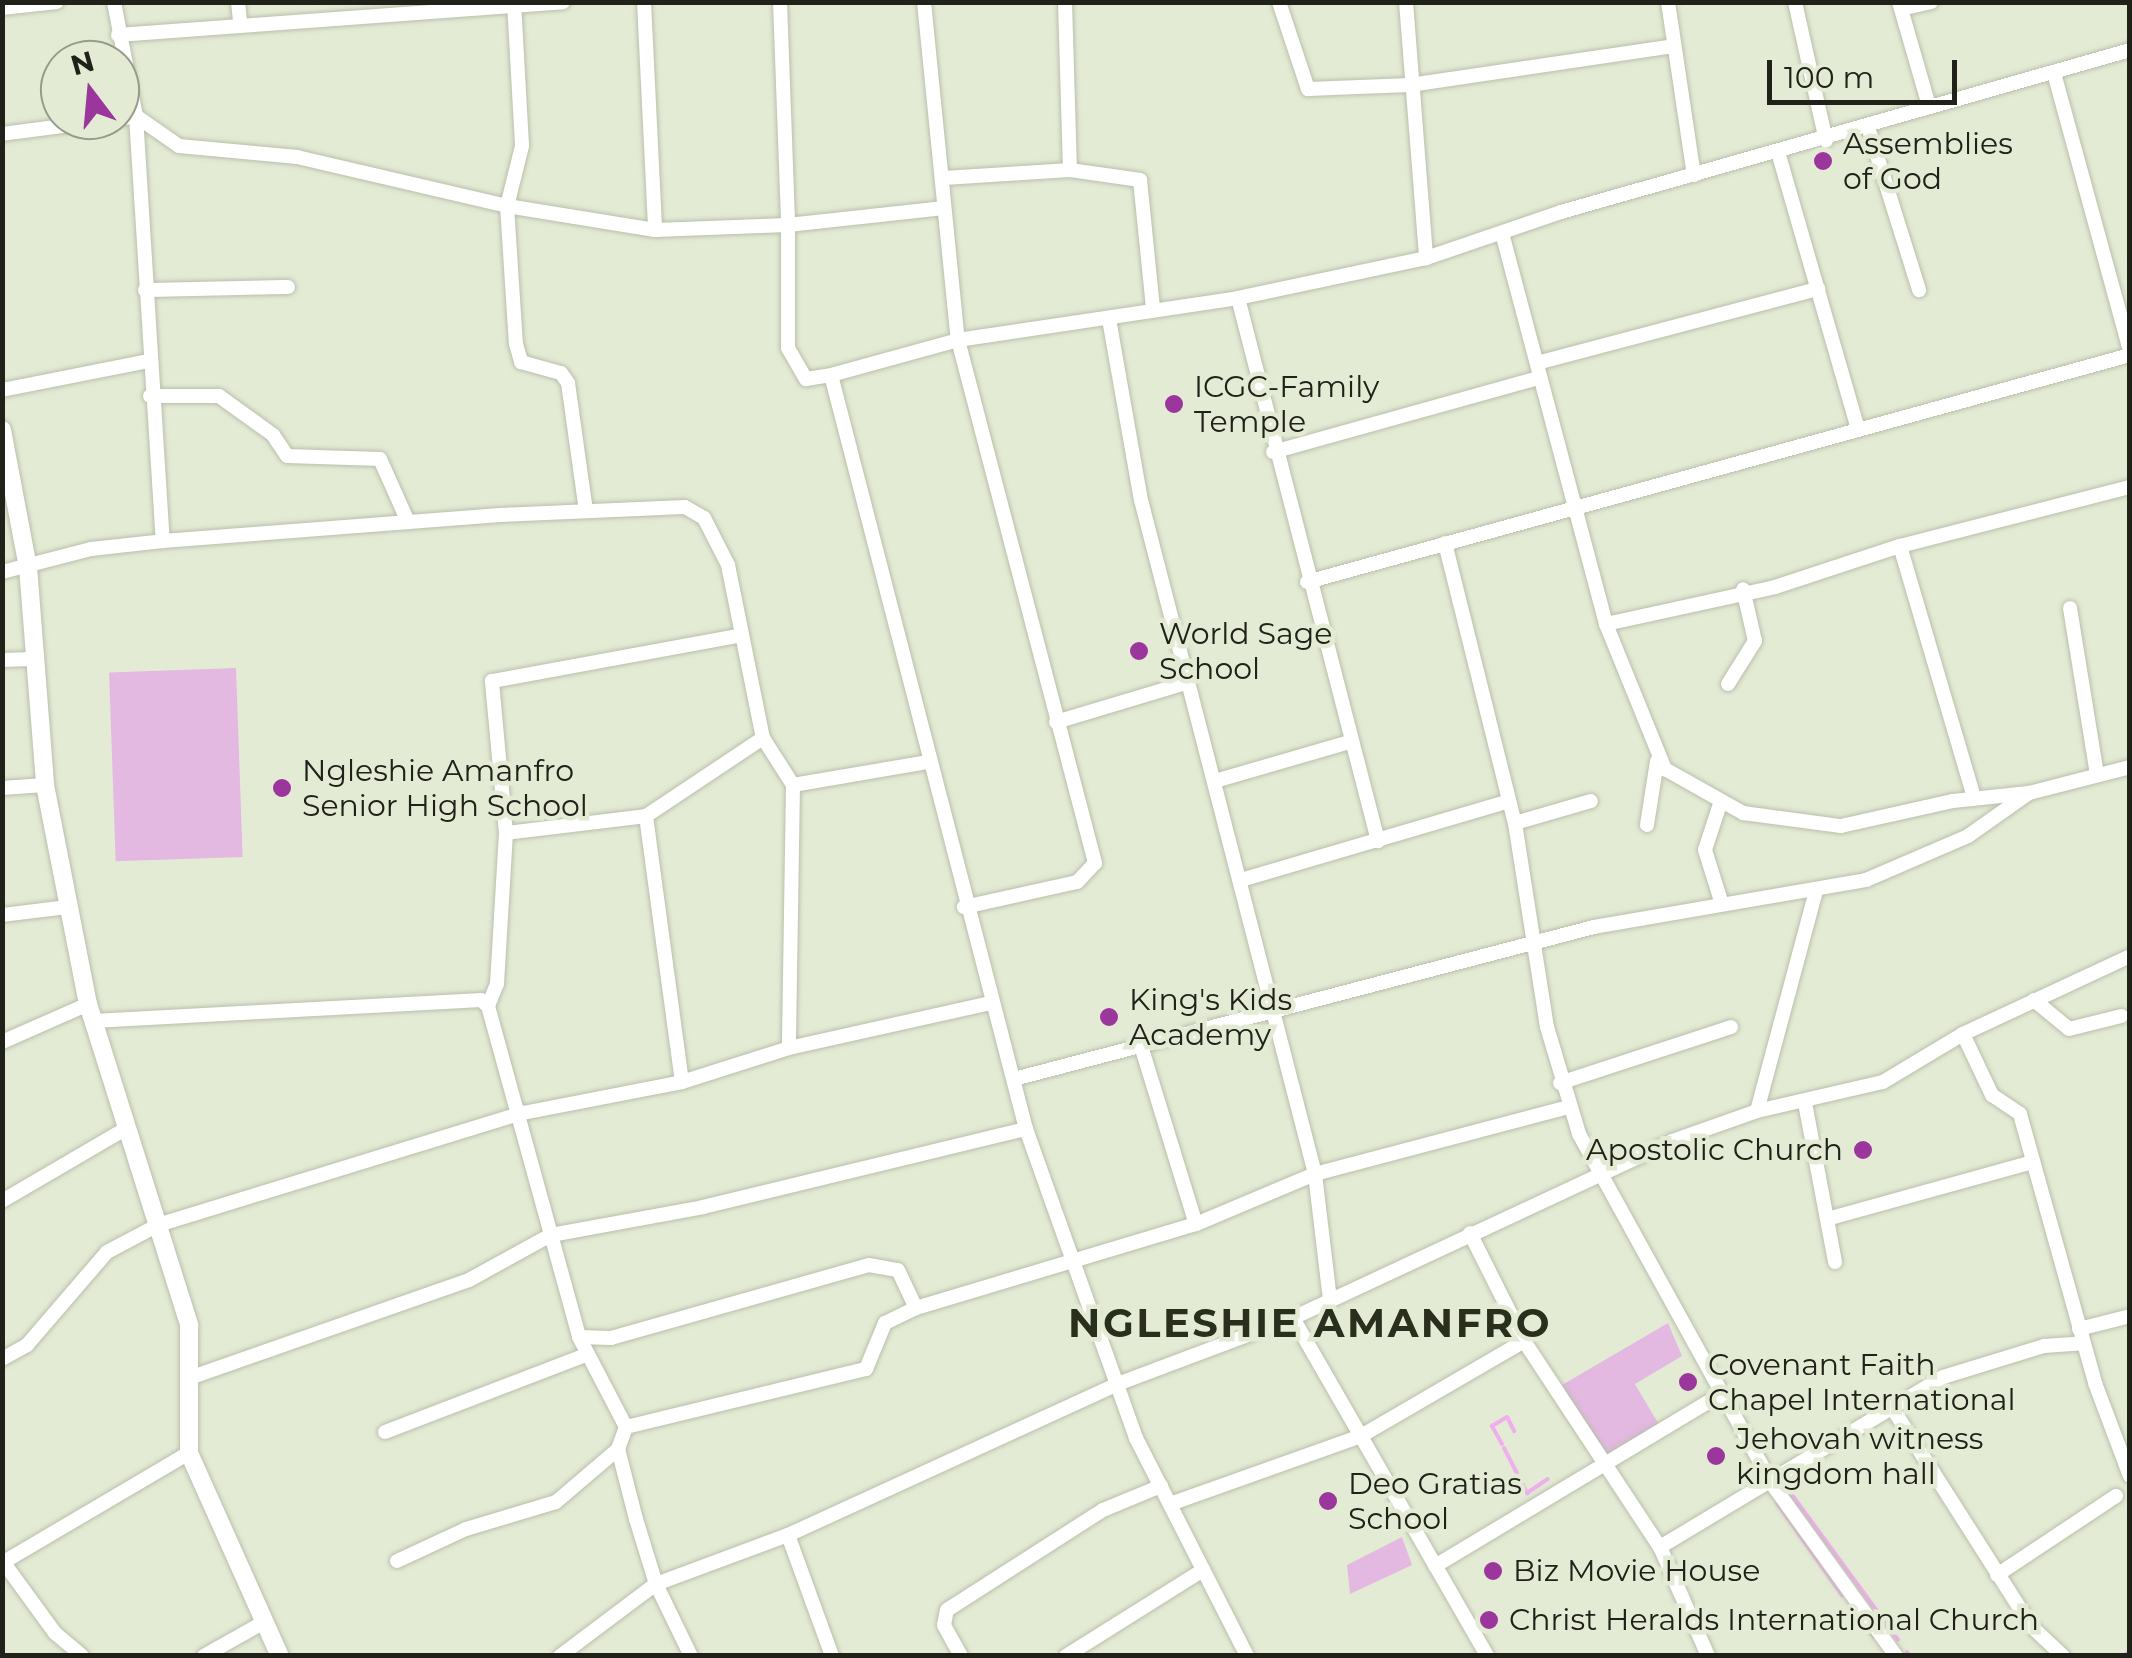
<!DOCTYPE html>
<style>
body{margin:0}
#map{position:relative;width:2132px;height:1658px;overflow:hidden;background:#e4ebd5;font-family:Montserrat,sans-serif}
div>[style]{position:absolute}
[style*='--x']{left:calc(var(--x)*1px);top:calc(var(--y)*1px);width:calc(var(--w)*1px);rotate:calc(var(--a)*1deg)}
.green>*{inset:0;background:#e3b8e1;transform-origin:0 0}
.stream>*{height:4px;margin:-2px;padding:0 2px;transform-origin:2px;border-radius:2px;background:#eeafec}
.roads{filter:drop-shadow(0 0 2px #b9bfab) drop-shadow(0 0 2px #b9bfab)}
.minor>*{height:14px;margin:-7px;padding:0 7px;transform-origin:7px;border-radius:7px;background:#fff}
.tertiary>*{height:18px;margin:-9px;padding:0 9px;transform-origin:9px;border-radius:9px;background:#fff}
.dots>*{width:28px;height:28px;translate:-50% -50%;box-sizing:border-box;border:5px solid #e4ebd5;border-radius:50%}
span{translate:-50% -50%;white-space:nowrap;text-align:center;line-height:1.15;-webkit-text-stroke:9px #e4ebd5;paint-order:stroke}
.poi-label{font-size:30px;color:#20221a}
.left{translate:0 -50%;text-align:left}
.right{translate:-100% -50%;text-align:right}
.district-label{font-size:40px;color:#292e1d;font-weight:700;letter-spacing:2.5px}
.frame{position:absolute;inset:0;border:5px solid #20221a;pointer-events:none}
.north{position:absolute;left:40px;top:40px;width:100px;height:100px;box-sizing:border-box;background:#e4ebd5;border:2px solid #969b8a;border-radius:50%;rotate:344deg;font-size:28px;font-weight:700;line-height:40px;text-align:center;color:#20221a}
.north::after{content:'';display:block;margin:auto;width:35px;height:45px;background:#9b369c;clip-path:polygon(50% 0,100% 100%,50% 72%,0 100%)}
.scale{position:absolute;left:1767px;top:60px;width:190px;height:45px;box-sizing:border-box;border:5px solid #20221a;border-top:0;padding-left:12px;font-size:30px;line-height:35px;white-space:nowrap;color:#20221a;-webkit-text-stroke:8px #e4ebd5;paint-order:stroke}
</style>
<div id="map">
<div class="green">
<div style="left:236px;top:668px;width:189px;height:127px;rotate:88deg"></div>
<div style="clip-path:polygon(1668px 1323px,1682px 1356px,1635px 1384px,1658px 1423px,1605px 1457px,1562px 1385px)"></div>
<div style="clip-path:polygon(1402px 1537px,1412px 1565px,1350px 1594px,1347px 1565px)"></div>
</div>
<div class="stream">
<div style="--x:1502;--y:1444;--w:21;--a:-119"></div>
<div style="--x:1492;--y:1426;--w:17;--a:-31"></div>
<div style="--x:1507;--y:1417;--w:16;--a:63"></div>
<div style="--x:1504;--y:1448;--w:51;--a:62.9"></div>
<div style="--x:1527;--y:1493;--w:25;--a:-34"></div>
<div style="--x:1784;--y:1484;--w:193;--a:53.8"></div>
<div style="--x:1777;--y:1503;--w:113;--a:54.8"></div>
<div style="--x:1850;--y:1606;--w:39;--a:52"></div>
<div style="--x:1907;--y:1652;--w:4;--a:63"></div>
<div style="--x:2123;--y:1656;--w:9;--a:-36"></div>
</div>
<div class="roads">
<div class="minor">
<div style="--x:114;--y:2;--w:116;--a:79.1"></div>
<div style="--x:136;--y:116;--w:426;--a:86.4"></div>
<div style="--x:238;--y:2;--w:20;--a:84"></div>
<div style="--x:514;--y:2;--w:144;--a:86.8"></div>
<div style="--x:522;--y:146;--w:62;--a:104"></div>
<div style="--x:507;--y:206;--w:138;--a:86.3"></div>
<div style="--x:516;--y:344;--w:19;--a:74"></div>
<div style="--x:521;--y:362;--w:41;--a:15.4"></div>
<div style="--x:561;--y:373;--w:12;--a:55"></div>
<div style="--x:568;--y:383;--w:129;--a:82"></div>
<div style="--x:644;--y:2;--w:228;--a:87.2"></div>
<div style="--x:780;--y:2;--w:223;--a:87.9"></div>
<div style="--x:788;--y:225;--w:157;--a:-6.2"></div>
<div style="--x:924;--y:2;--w:340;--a:84.3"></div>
<div style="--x:958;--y:340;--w:541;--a:75.32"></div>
<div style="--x:1095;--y:863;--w:26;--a:133"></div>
<div style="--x:1077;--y:882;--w:116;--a:167.5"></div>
<div style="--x:1065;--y:2;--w:168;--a:88.3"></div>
<div style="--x:1279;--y:2;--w:92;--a:71.6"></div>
<div style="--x:1308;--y:89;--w:102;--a:-2.2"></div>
<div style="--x:1410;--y:85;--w:266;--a:-8.4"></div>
<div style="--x:1406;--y:2;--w:257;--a:85.5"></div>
<div style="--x:1668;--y:2;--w:175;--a:81.5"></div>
<div style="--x:1795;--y:2;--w:142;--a:77.4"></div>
<div style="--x:1899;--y:2;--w:108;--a:73.9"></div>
<div style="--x:2;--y:8;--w:55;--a:-6.2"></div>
<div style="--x:1901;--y:9;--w:31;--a:-13"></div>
<div style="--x:118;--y:35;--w:446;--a:-4.2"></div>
<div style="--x:2054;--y:73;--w:287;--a:74.7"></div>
<div style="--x:120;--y:119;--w:16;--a:-11"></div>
<div style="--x:136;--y:116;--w:52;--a:34.9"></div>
<div style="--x:179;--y:146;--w:119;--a:5.3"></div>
<div style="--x:297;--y:157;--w:216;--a:13.1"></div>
<div style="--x:507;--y:206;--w:150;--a:9.2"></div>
<div style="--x:655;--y:230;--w:133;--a:-2.2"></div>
<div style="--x:788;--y:225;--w:123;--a:90"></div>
<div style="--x:788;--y:348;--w:36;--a:60"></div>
<div style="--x:806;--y:379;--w:25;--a:-9"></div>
<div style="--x:831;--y:375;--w:779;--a:75.5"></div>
<div style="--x:1026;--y:1129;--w:328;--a:70.4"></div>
<div style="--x:1136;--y:1438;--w:245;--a:63"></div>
<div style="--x:1868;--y:127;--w:171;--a:72.6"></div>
<div style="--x:2;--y:134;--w:108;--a:-7.5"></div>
<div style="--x:1778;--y:152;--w:288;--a:73.9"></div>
<div style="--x:944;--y:178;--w:126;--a:-3.6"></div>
<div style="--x:1070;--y:170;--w:71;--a:8.1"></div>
<div style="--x:1140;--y:180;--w:130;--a:84.2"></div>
<div style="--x:1502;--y:233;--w:405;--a:75.1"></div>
<div style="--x:1606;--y:624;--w:157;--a:67.9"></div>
<div style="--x:1665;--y:769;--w:90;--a:29.4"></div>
<div style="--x:1743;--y:813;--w:99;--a:7.6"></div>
<div style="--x:1841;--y:826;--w:115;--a:-12.6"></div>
<div style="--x:1953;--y:801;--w:76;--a:-6"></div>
<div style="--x:2029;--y:793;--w:104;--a:-14.4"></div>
<div style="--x:145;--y:290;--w:143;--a:-1.2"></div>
<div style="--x:1238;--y:298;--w:561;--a:75.54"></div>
<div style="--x:1109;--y:319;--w:184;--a:80"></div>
<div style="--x:1141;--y:500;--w:696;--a:75.52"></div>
<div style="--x:1315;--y:1174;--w:127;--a:83.2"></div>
<div style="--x:1537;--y:363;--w:291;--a:-14.8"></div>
<div style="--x:831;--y:375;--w:132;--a:-15.4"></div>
<div style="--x:958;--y:340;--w:283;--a:-8.5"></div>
<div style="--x:1238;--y:298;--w:192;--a:-12"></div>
<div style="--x:1426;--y:258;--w:143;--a:-18.8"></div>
<div style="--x:1561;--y:212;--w:592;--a:-15.89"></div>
<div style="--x:2;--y:390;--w:150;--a:-11.2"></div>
<div style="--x:150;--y:396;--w:69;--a:0"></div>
<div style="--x:219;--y:396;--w:67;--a:35.8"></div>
<div style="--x:273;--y:435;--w:25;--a:56"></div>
<div style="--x:287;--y:456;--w:93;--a:1.8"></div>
<div style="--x:380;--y:459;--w:69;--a:66"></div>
<div style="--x:1273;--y:452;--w:275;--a:-15.6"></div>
<div style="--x:1445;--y:543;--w:289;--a:76"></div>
<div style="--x:1515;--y:823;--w:206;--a:81.1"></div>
<div style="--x:1547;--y:1027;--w:112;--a:73.3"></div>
<div style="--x:1579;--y:1134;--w:400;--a:61.1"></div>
<div style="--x:1772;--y:1484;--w:212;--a:54.2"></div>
<div style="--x:1900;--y:546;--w:263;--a:73.6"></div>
<div style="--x:2;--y:572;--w:92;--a:-14.5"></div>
<div style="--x:91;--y:549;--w:72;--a:-6.3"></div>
<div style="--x:163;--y:541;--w:338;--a:-4.4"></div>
<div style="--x:500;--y:515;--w:185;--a:-2.5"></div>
<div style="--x:685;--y:507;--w:22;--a:30"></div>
<div style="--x:704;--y:518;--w:53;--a:62.9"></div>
<div style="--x:728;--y:565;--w:177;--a:78.6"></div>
<div style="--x:763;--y:738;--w:56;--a:57.4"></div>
<div style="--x:793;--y:785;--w:263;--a:90.9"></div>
<div style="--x:1307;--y:582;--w:854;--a:-15.42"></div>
<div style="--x:2070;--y:608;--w:168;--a:80.8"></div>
<div style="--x:1606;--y:624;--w:173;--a:-12.3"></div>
<div style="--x:1775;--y:587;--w:132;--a:-18.2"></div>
<div style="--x:1900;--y:546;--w:237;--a:-14.4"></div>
<div style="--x:2;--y:660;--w:31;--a:-2"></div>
<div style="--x:1728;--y:684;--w:51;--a:-57.9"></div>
<div style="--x:1755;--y:641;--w:53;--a:-103"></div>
<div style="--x:1056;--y:722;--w:136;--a:-16.7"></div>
<div style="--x:1215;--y:781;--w:140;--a:-16.2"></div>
<div style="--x:793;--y:785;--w:136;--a:-9.7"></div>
<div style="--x:2;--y:788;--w:43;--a:-4"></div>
<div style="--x:1720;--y:804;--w:48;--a:108.1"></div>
<div style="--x:1705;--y:850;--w:53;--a:72.6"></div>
<div style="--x:646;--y:816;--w:141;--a:-33.7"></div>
<div style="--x:1515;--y:823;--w:79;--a:-16.1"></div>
<div style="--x:1647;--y:825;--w:65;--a:-81.1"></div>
<div style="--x:506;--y:833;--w:153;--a:-95.3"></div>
<div style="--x:492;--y:681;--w:254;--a:-10.4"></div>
<div style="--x:1241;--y:880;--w:279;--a:-16.4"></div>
<div style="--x:2;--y:915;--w:65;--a:-7"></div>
<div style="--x:2034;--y:1000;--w:45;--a:39.6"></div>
<div style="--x:2069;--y:1029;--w:54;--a:-14"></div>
<div style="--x:488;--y:1006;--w:24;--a:-68"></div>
<div style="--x:497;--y:984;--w:151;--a:-86.6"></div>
<div style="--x:506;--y:833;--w:141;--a:-6.9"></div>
<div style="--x:646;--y:816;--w:268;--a:82.3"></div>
<div style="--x:93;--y:1021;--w:389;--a:-3.1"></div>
<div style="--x:481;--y:1000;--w:9;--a:41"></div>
<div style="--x:488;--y:1006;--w:343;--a:74.6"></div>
<div style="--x:579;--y:1337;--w:102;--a:62.4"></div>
<div style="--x:626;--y:1427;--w:23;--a:110"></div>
<div style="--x:618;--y:1449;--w:72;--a:75.6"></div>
<div style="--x:636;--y:1519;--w:68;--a:72.9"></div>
<div style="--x:656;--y:1584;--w:80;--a:64.1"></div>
<div style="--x:1963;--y:1034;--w:68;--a:64.6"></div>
<div style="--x:1992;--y:1095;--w:34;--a:34"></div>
<div style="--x:2020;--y:1114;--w:279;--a:74.4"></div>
<div style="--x:2095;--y:1383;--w:99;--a:69.4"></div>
<div style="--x:2;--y:1042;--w:94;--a:-23.8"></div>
<div style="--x:1142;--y:1049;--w:183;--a:72.9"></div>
<div style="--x:1014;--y:1079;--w:600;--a:-14.69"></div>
<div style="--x:1594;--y:927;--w:276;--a:-9.8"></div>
<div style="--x:1866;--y:880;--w:111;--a:-23.3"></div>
<div style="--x:1968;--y:836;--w:75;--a:-35.2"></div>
<div style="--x:1560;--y:1083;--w:180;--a:-18.1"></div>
<div style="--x:1805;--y:1103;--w:162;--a:79.3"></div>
<div style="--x:1757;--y:1111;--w:228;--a:-75"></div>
<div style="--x:2;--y:1201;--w:145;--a:-30.3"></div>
<div style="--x:1827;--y:1219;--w:214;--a:-15.5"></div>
<div style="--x:1470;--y:1233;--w:121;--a:63.4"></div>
<div style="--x:1524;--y:1341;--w:247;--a:56.6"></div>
<div style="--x:1660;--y:1547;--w:119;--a:66.2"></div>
<div style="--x:1293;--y:1318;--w:390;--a:60.1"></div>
<div style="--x:2079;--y:1329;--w:53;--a:-14.3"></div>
<div style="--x:579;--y:1337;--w:32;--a:2"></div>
<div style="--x:611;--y:1338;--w:268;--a:-15.8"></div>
<div style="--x:869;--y:1265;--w:29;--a:10"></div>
<div style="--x:898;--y:1270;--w:42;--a:64.7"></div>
<div style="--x:2;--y:1359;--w:29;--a:-29"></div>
<div style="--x:27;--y:1345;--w:123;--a:-49.3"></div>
<div style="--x:107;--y:1252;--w:58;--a:-27.9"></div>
<div style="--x:158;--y:1225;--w:382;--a:-17.1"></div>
<div style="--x:523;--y:1113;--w:162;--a:-11"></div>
<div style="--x:682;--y:1082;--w:112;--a:-17.6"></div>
<div style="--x:789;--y:1048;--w:207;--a:-12.6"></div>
<div style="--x:192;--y:1377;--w:293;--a:-19.3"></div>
<div style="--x:469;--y:1280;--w:94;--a:-28.8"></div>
<div style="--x:551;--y:1235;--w:155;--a:-10.4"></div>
<div style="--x:703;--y:1207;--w:332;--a:-13.6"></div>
<div style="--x:1891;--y:1406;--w:261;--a:57.5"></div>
<div style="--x:2031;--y:1626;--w:44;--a:43.2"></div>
<div style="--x:626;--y:1427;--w:247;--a:-13.6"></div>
<div style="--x:866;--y:1369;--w:50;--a:-67.6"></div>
<div style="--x:885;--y:1323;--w:34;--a:-26"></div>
<div style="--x:916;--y:1308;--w:292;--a:-16.7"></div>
<div style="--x:1196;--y:1224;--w:129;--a:-22.8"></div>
<div style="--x:1315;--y:1174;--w:262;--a:-14.8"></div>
<div style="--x:385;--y:1432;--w:215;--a:-21"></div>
<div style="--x:1170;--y:1504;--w:203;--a:-19.6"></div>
<div style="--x:1361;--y:1436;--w:189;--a:-30.2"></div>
<div style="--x:788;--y:1535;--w:129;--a:70"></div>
<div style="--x:1660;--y:1547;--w:330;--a:-31"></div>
<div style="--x:1943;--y:1377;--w:106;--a:-17.1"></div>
<div style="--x:2044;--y:1346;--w:39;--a:-4"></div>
<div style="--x:397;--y:1561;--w:76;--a:-24.9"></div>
<div style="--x:466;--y:1529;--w:94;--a:-16.7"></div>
<div style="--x:556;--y:1502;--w:82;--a:-40.5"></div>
<div style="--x:2;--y:1563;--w:217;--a:-30.5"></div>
<div style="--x:4;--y:1563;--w:87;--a:53.9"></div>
<div style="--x:55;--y:1633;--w:35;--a:40"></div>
<div style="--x:1435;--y:1566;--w:334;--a:-31"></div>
<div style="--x:1997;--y:1575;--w:143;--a:-33.6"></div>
<div style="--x:204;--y:1656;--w:69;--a:-29.5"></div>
<div style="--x:560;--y:1656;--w:120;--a:-36.9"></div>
<div style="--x:656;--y:1584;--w:141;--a:-20.4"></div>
<div style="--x:788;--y:1535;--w:365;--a:-24.6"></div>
<div style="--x:1120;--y:1383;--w:185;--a:-20.6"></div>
<div style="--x:1293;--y:1318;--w:418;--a:-25"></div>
<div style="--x:1672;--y:1141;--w:90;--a:-19.4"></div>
<div style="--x:1757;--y:1111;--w:129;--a:-13"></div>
<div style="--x:1883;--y:1082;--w:93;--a:-31"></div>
<div style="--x:1963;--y:1034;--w:184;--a:-25"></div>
<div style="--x:961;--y:1656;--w:35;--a:-119"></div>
<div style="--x:944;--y:1625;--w:15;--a:-79"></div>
<div style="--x:947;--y:1610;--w:185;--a:-32.7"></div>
<div style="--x:1103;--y:1510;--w:63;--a:-22.5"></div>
<div style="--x:1066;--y:1656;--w:162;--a:-32.1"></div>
</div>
<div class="tertiary">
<div style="--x:2;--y:430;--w:139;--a:79.3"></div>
<div style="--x:28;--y:567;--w:219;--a:85.5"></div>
<div style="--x:45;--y:785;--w:223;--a:78.9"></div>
<div style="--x:88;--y:1004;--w:337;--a:72.5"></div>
<div style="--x:189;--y:1325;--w:128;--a:90"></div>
<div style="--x:189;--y:1453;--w:222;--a:65.9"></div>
</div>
</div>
<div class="dots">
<div style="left:1823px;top:161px;background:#9b369c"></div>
<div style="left:1174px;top:404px;background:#9b369c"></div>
<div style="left:1139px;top:651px;background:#9b369c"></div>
<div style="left:282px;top:788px;background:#9b369c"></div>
<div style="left:1109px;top:1017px;background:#9b369c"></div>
<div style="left:1863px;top:1150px;background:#9b369c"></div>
<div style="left:1688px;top:1382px;background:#9b369c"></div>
<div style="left:1716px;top:1456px;background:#9b369c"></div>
<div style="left:1328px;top:1501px;background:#9b369c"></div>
<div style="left:1493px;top:1571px;background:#9b369c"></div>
<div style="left:1489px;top:1620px;background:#9b369c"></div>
</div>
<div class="poi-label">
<span class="left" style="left:1843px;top:161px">Assemblies<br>of God</span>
<span class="left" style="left:1194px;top:404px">ICGC-Family<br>Temple</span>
<span class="left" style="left:1159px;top:651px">World Sage<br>School</span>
<span class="left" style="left:302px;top:788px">Ngleshie Amanfro<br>Senior High School</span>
<span class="left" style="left:1129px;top:1017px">King's Kids<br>Academy</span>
<span class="right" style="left:1843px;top:1150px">Apostolic Church</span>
<span class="left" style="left:1708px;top:1382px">Covenant Faith<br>Chapel International</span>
<span class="left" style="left:1736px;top:1456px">Jehovah witness<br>kingdom hall</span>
<span class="left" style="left:1348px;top:1501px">Deo Gratias<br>School</span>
<span class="left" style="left:1513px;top:1571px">Biz Movie House</span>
<span class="left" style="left:1509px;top:1620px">Christ Heralds International Church</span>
</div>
<div class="district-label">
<span style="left:1310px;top:1323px">NGLESHIE AMANFRO</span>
</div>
<div class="frame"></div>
<div class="north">N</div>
<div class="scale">100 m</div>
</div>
